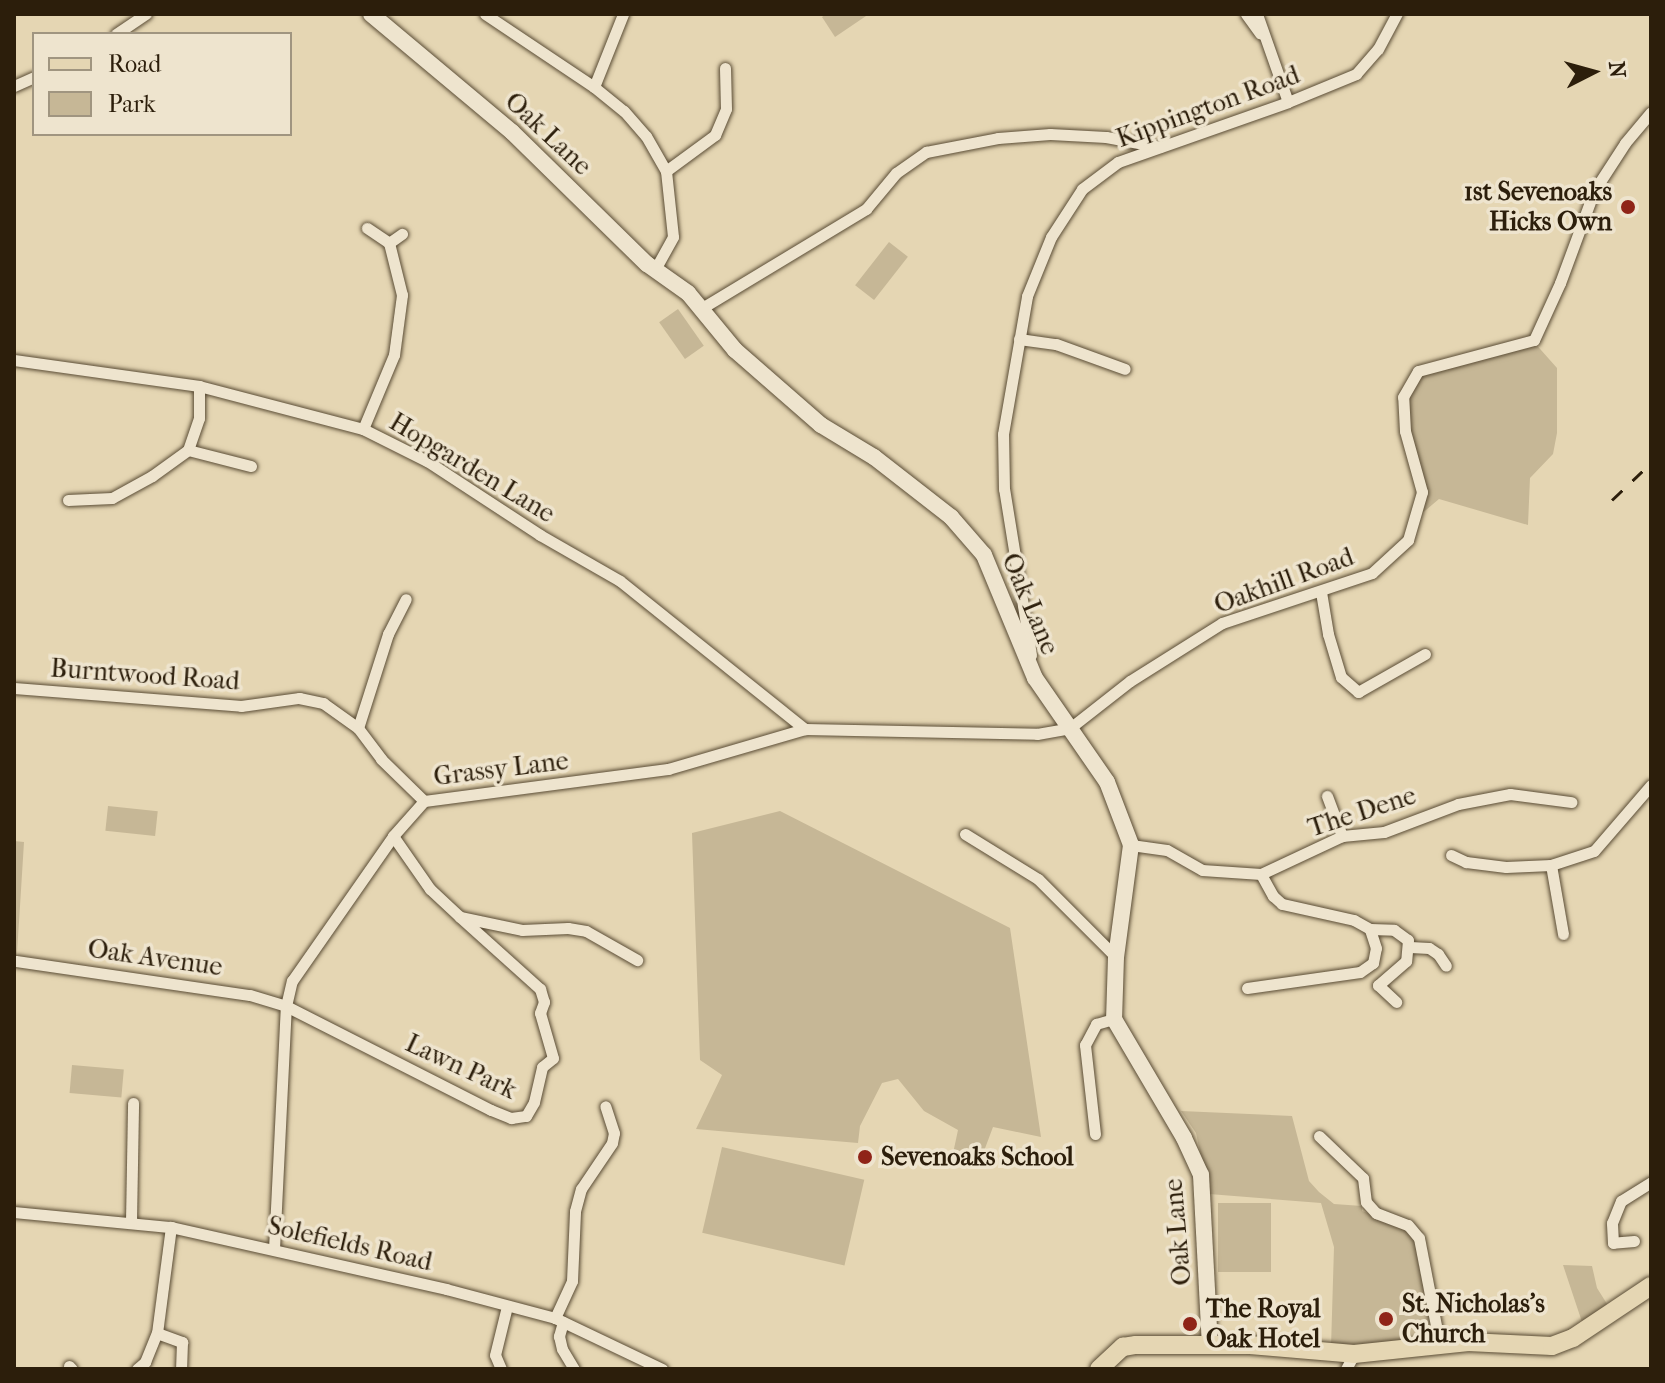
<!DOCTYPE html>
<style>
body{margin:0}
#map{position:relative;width:1665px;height:1383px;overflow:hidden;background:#e5d6b3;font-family:"IM FELL French Canon",serif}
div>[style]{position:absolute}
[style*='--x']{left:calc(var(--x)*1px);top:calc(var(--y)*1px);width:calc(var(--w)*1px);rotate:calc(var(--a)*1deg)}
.green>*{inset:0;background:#c6b796;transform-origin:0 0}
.roads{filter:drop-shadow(0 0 2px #5a4c35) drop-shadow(0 0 2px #5a4c35)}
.street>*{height:11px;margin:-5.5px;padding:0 5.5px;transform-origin:5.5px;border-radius:5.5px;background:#eee4ce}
.secondary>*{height:16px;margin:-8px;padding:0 8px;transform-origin:8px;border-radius:8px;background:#eee4ce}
.primary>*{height:18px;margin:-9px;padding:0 9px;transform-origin:9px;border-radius:9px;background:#e5d6b3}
.rail>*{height:3px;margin-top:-1.5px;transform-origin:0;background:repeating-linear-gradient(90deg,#2c1e0b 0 14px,transparent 0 28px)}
.dots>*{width:22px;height:22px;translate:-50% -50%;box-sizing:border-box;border:4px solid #eee4ce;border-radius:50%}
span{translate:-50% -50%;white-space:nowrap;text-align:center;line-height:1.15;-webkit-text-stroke:7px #eee4ce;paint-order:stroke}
.street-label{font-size:26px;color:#2c1e0b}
.poi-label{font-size:26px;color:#2c1e0b;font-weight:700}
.right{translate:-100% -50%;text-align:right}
.left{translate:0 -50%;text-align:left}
.frame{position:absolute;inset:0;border:16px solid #2c1e0b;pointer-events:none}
.legend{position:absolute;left:32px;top:32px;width:260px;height:104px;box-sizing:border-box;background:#eee4ce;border:2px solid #a09580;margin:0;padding:10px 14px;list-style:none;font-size:24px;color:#2c1e0b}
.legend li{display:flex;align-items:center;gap:16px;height:40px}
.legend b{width:40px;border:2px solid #a09580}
.north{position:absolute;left:1553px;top:32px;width:80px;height:80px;-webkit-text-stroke:6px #eee4ce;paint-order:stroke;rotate:84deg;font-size:22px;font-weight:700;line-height:32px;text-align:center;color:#2c1e0b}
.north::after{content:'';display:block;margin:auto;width:28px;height:36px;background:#2c1e0b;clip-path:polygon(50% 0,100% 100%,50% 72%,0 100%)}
</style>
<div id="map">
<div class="green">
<div style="clip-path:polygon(826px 14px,869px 14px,835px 37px,822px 17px)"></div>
<div style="left:889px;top:242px;width:24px;height:55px;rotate:38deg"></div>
<div style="left:678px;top:309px;width:45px;height:23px;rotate:55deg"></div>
<div style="clip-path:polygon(1533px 341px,1557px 368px,1557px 433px,1553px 454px,1530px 478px,1528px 525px,1439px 499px,1420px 515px,1423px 493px,1402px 400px,1419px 372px)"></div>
<div style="left:108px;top:806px;width:50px;height:25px;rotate:6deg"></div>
<div style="clip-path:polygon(780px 811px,1010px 928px,1041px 1137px,993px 1127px,978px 1167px,952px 1158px,958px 1130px,924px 1111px,898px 1079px,882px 1083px,860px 1126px,858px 1143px,696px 1129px,722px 1075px,700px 1060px,692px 833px)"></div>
<div style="clip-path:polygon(14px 841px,24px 842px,14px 1001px)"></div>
<div style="left:72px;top:1065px;width:52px;height:28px;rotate:5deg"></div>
<div style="clip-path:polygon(1181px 1111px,1292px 1116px,1309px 1181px,1319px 1192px,1334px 1204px,1362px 1206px,1362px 1211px,1407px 1227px,1417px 1239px,1436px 1341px,1331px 1347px,1334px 1247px,1321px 1203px,1209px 1194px,1196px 1133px)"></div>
<div style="left:722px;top:1147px;width:146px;height:88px;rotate:13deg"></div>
<div style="left:1218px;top:1203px;width:53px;height:69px"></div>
<div style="clip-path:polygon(1563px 1265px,1592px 1266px,1597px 1288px,1609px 1307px,1582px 1322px)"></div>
</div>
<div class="roads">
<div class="street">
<div style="--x:485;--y:14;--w:131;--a:33.8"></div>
<div style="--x:594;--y:87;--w:38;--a:39"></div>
<div style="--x:624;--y:111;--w:33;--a:49"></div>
<div style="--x:646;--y:136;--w:40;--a:60.3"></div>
<div style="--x:666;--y:171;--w:66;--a:83.9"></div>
<div style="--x:673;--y:237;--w:37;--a:119"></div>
<div style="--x:1246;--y:14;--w:24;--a:54"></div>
<div style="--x:1257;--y:14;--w:93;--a:70.6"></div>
<div style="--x:116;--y:34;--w:36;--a:-34"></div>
<div style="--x:14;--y:86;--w:22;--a:-24"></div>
<div style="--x:594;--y:87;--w:79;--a:-68.3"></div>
<div style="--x:666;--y:171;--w:61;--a:-36.3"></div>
<div style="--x:715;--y:135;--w:28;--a:-67"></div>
<div style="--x:726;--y:109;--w:41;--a:-91.4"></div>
<div style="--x:367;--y:228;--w:27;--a:34"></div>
<div style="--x:702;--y:308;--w:192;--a:-31.1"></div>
<div style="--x:866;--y:209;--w:47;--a:-50.2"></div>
<div style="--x:896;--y:173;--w:37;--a:-35"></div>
<div style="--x:926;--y:152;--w:73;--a:-11"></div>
<div style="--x:998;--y:138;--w:52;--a:-4.4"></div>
<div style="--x:1050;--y:134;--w:56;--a:3.1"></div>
<div style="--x:1106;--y:137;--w:55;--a:10.5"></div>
<div style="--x:1019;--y:339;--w:37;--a:8"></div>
<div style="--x:1056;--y:344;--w:73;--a:19.9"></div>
<div style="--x:14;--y:360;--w:187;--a:8"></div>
<div style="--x:199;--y:386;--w:170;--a:14.7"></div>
<div style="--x:363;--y:429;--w:72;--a:26.6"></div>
<div style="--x:427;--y:461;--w:135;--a:33.2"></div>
<div style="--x:540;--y:535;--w:92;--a:29.9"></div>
<div style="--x:620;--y:581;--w:237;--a:38.7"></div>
<div style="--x:363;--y:429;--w:80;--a:-67.3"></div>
<div style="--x:394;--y:355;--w:61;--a:-82.4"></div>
<div style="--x:402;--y:295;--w:54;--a:-104"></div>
<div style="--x:389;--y:243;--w:16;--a:-35"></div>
<div style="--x:188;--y:450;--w:65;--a:14.3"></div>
<div style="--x:68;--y:500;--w:44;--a:-2.6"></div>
<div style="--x:112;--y:498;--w:46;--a:-28.8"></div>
<div style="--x:152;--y:476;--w:44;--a:-35.8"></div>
<div style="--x:188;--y:450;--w:34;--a:-71"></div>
<div style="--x:199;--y:418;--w:32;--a:-90"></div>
<div style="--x:1321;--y:592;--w:43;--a:80.5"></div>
<div style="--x:1328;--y:634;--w:45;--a:73.2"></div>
<div style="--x:1341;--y:677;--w:23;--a:41"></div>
<div style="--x:1358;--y:692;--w:77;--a:-29.6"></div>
<div style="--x:1031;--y:655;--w:168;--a:-99.2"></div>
<div style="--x:1004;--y:489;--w:55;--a:-91"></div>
<div style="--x:1003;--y:434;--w:140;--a:-80.1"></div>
<div style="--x:1027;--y:296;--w:64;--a:-67.9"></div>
<div style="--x:1051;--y:237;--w:57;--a:-57.1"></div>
<div style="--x:1082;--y:189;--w:45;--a:-36.9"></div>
<div style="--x:1118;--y:162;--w:180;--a:-19.4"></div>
<div style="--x:1288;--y:102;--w:74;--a:-22.4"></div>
<div style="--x:1356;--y:74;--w:33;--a:-49"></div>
<div style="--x:1378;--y:49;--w:40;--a:-62"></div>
<div style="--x:14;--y:688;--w:228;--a:4.5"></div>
<div style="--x:241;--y:706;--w:59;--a:-7.9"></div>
<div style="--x:299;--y:698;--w:25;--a:12"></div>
<div style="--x:323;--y:703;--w:43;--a:35.5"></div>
<div style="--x:358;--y:728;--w:39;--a:53"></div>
<div style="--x:381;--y:759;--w:60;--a:44.3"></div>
<div style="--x:358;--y:728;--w:99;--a:-72.3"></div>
<div style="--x:388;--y:634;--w:39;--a:-63"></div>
<div style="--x:1327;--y:796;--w:43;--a:69.4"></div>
<div style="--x:965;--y:834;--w:86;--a:31.7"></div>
<div style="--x:1038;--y:879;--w:110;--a:45"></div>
<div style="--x:393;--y:836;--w:65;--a:55.1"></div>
<div style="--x:430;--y:889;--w:41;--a:43"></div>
<div style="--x:460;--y:917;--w:63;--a:11.8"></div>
<div style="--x:522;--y:930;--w:46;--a:-2.5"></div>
<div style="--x:568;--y:928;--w:18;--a:9"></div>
<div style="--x:586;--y:931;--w:59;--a:29.6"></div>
<div style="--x:1131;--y:845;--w:36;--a:8"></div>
<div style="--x:1167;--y:850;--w:40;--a:29.7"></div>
<div style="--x:1202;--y:870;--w:59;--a:3.9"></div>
<div style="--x:1261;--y:874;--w:89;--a:-25.1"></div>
<div style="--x:1342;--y:836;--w:42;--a:-5.4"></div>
<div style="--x:1384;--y:832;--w:79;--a:-20.7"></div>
<div style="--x:1458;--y:804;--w:53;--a:-10.9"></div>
<div style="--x:1510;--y:794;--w:62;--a:7.5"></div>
<div style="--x:1451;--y:855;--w:17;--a:25"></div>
<div style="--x:1466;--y:862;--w:40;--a:7.1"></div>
<div style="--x:1506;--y:867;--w:45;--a:-2.5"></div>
<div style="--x:1551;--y:865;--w:45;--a:-18"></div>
<div style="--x:1594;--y:851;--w:87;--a:-49.2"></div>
<div style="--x:1551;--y:865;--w:70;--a:80.1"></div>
<div style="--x:1370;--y:929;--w:24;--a:2"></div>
<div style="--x:1394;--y:930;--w:17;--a:36"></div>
<div style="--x:1408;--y:940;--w:21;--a:95"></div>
<div style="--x:1406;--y:961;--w:37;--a:139"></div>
<div style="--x:1378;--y:985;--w:25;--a:43"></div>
<div style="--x:1410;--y:947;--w:19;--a:3"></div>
<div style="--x:1429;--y:948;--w:11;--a:34"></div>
<div style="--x:1438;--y:954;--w:14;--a:56"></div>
<div style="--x:16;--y:961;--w:236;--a:8.3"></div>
<div style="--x:250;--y:995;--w:38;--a:17"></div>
<div style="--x:286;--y:1006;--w:230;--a:26.9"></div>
<div style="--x:491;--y:1110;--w:22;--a:22"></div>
<div style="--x:511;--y:1118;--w:15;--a:-8"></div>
<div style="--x:526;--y:1116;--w:16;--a:-60"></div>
<div style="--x:534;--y:1102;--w:36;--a:-77"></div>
<div style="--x:542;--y:1067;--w:14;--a:-39"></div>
<div style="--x:553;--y:1058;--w:47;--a:-106.1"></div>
<div style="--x:540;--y:1013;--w:12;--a:-70"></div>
<div style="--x:544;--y:1002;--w:14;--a:-107"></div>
<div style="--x:540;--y:989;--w:108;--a:-138"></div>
<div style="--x:1247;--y:988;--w:114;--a:-8.1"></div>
<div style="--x:1360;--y:972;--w:16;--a:-35"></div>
<div style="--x:1373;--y:963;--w:15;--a:-79"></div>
<div style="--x:1376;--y:948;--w:20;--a:-108"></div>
<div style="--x:1370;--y:929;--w:18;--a:-151"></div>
<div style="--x:1354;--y:920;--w:74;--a:-167.5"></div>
<div style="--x:1282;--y:904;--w:12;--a:-138"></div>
<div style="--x:1273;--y:896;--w:25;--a:-119"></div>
<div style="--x:1095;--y:1134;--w:90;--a:-96.4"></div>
<div style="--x:1085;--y:1045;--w:24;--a:-62"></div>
<div style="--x:1096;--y:1024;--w:19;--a:-16"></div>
<div style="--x:1319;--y:1136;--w:61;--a:43.7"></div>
<div style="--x:1363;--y:1178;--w:24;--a:83"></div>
<div style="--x:1366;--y:1202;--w:15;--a:48"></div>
<div style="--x:1376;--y:1213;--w:34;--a:21"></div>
<div style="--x:1408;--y:1225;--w:17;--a:50"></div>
<div style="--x:1419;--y:1238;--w:110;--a:79"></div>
<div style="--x:14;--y:1212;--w:158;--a:5.5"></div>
<div style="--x:171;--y:1227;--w:282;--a:12.7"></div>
<div style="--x:446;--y:1289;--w:113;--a:14.9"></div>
<div style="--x:555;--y:1318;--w:119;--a:25.5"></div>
<div style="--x:131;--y:1222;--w:119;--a:-89"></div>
<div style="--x:1634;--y:1241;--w:21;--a:175"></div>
<div style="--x:1613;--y:1243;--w:20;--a:-93"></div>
<div style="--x:1612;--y:1223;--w:24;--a:-68"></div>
<div style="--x:1621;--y:1201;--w:36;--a:-32"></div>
<div style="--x:274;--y:1249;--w:243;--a:-87.2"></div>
<div style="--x:286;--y:1006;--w:26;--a:-77"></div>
<div style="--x:292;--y:981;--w:177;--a:-55.1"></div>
<div style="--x:393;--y:836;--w:47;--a:-48.5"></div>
<div style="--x:424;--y:801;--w:246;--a:-7.5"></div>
<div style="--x:668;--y:769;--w:143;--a:-16.3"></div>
<div style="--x:805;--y:729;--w:232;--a:1.2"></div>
<div style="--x:1037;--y:734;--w:34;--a:-10"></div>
<div style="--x:1070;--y:728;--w:76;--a:-38.1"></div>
<div style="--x:1130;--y:681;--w:109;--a:-32.2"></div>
<div style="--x:1222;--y:623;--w:158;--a:-18.4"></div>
<div style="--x:1372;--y:573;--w:49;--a:-42.5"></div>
<div style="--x:1408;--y:540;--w:50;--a:-73.7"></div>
<div style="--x:1422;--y:492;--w:63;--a:-105.6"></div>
<div style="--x:1405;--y:431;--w:34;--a:-93"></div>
<div style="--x:1403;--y:397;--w:30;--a:-60"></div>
<div style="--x:1418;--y:371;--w:120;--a:-15"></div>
<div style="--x:1534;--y:340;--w:63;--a:-65.5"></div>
<div style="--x:1560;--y:283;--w:98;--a:-69.7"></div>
<div style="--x:1594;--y:191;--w:57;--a:-57.1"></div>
<div style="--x:1625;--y:143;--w:40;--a:-50"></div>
<div style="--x:555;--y:1318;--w:41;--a:-65.3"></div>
<div style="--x:572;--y:1281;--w:70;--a:-87.5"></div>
<div style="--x:575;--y:1211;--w:23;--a:-75"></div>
<div style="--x:581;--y:1189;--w:55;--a:-56"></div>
<div style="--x:612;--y:1143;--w:10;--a:-79"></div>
<div style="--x:614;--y:1133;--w:28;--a:-108"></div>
<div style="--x:563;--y:1322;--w:15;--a:106"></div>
<div style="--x:559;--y:1336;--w:13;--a:77"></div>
<div style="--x:562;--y:1349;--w:23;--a:59"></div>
<div style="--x:157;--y:1333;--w:27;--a:20"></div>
<div style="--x:182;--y:1342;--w:27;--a:92"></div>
<div style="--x:69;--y:1366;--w:4;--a:45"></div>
<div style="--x:137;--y:1369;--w:11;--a:-41"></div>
<div style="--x:145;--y:1362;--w:31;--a:-68"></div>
<div style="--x:157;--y:1333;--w:107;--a:-82.5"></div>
<div style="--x:501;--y:1369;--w:15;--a:-113"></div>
<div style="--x:495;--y:1355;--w:50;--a:-76.2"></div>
<div style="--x:1346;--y:1369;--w:17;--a:-62"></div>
</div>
<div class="secondary">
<div style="--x:371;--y:14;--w:184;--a:39.9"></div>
<div style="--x:512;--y:132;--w:189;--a:44.4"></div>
<div style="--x:647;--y:264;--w:50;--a:35.3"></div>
<div style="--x:688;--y:293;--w:74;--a:50.5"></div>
<div style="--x:735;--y:350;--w:114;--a:41.1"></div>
<div style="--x:821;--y:425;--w:62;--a:31.1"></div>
<div style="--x:874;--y:457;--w:98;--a:37.9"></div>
<div style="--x:951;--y:517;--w:50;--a:49"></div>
<div style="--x:984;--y:555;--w:133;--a:67.5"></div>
<div style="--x:1035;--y:678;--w:126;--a:55.3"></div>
<div style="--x:1107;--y:782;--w:67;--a:69.1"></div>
<div style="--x:1131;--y:845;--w:113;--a:97.6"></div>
<div style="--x:1116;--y:957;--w:62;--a:91.8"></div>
<div style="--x:1114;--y:1019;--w:138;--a:59.5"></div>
<div style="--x:1184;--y:1138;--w:41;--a:65.3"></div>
<div style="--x:1201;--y:1175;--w:170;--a:87"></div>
</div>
<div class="primary">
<div style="--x:1099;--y:1369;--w:33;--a:-43"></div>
<div style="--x:1123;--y:1347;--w:13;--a:-9"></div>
<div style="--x:1136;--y:1345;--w:114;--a:0"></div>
<div style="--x:1250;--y:1345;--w:104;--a:4.9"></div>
<div style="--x:1354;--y:1354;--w:115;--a:-6"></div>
<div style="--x:1468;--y:1342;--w:84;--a:2.7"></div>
<div style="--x:1552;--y:1346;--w:22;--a:-21"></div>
<div style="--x:1573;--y:1338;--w:94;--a:-33.7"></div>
</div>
</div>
<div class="rail">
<div style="--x:1612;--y:500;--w:54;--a:-43.5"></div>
</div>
<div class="dots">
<div style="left:1628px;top:207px;background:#8f2418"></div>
<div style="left:865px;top:1157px;background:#8f2418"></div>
<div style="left:1386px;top:1319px;background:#8f2418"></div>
<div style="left:1190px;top:1324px;background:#8f2418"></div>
</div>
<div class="street-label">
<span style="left:1208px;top:107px;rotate:-20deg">Kippington Road</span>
<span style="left:548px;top:134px;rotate:43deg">Oak Lane</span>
<span style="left:472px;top:468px;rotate:31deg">Hopgarden Lane</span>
<span style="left:1284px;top:581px;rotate:-20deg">Oakhill Road</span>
<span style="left:1030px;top:604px;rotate:67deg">Oak Lane</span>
<span style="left:145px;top:675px;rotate:4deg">Burntwood Road</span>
<span style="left:501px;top:769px;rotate:-7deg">Grassy Lane</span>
<span style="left:1362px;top:812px;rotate:-18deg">The Dene</span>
<span style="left:155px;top:958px;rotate:8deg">Oak Avenue</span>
<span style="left:461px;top:1067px;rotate:25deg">Lawn Park</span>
<span style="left:1178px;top:1232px;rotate:-95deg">Oak Lane</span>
<span style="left:350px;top:1244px;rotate:13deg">Solefields Road</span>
</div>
<div class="poi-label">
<span class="right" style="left:1612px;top:207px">1st Sevenoaks<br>Hicks Own</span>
<span class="left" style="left:881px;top:1157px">Sevenoaks School</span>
<span class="left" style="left:1402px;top:1319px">St. Nicholas's<br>Church</span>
<span class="left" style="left:1206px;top:1324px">The Royal<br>Oak Hotel</span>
</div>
<div class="frame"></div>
<ul class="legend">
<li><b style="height:10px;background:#e5d6b3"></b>Road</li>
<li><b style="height:22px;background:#c6b796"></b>Park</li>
</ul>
<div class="north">N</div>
</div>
